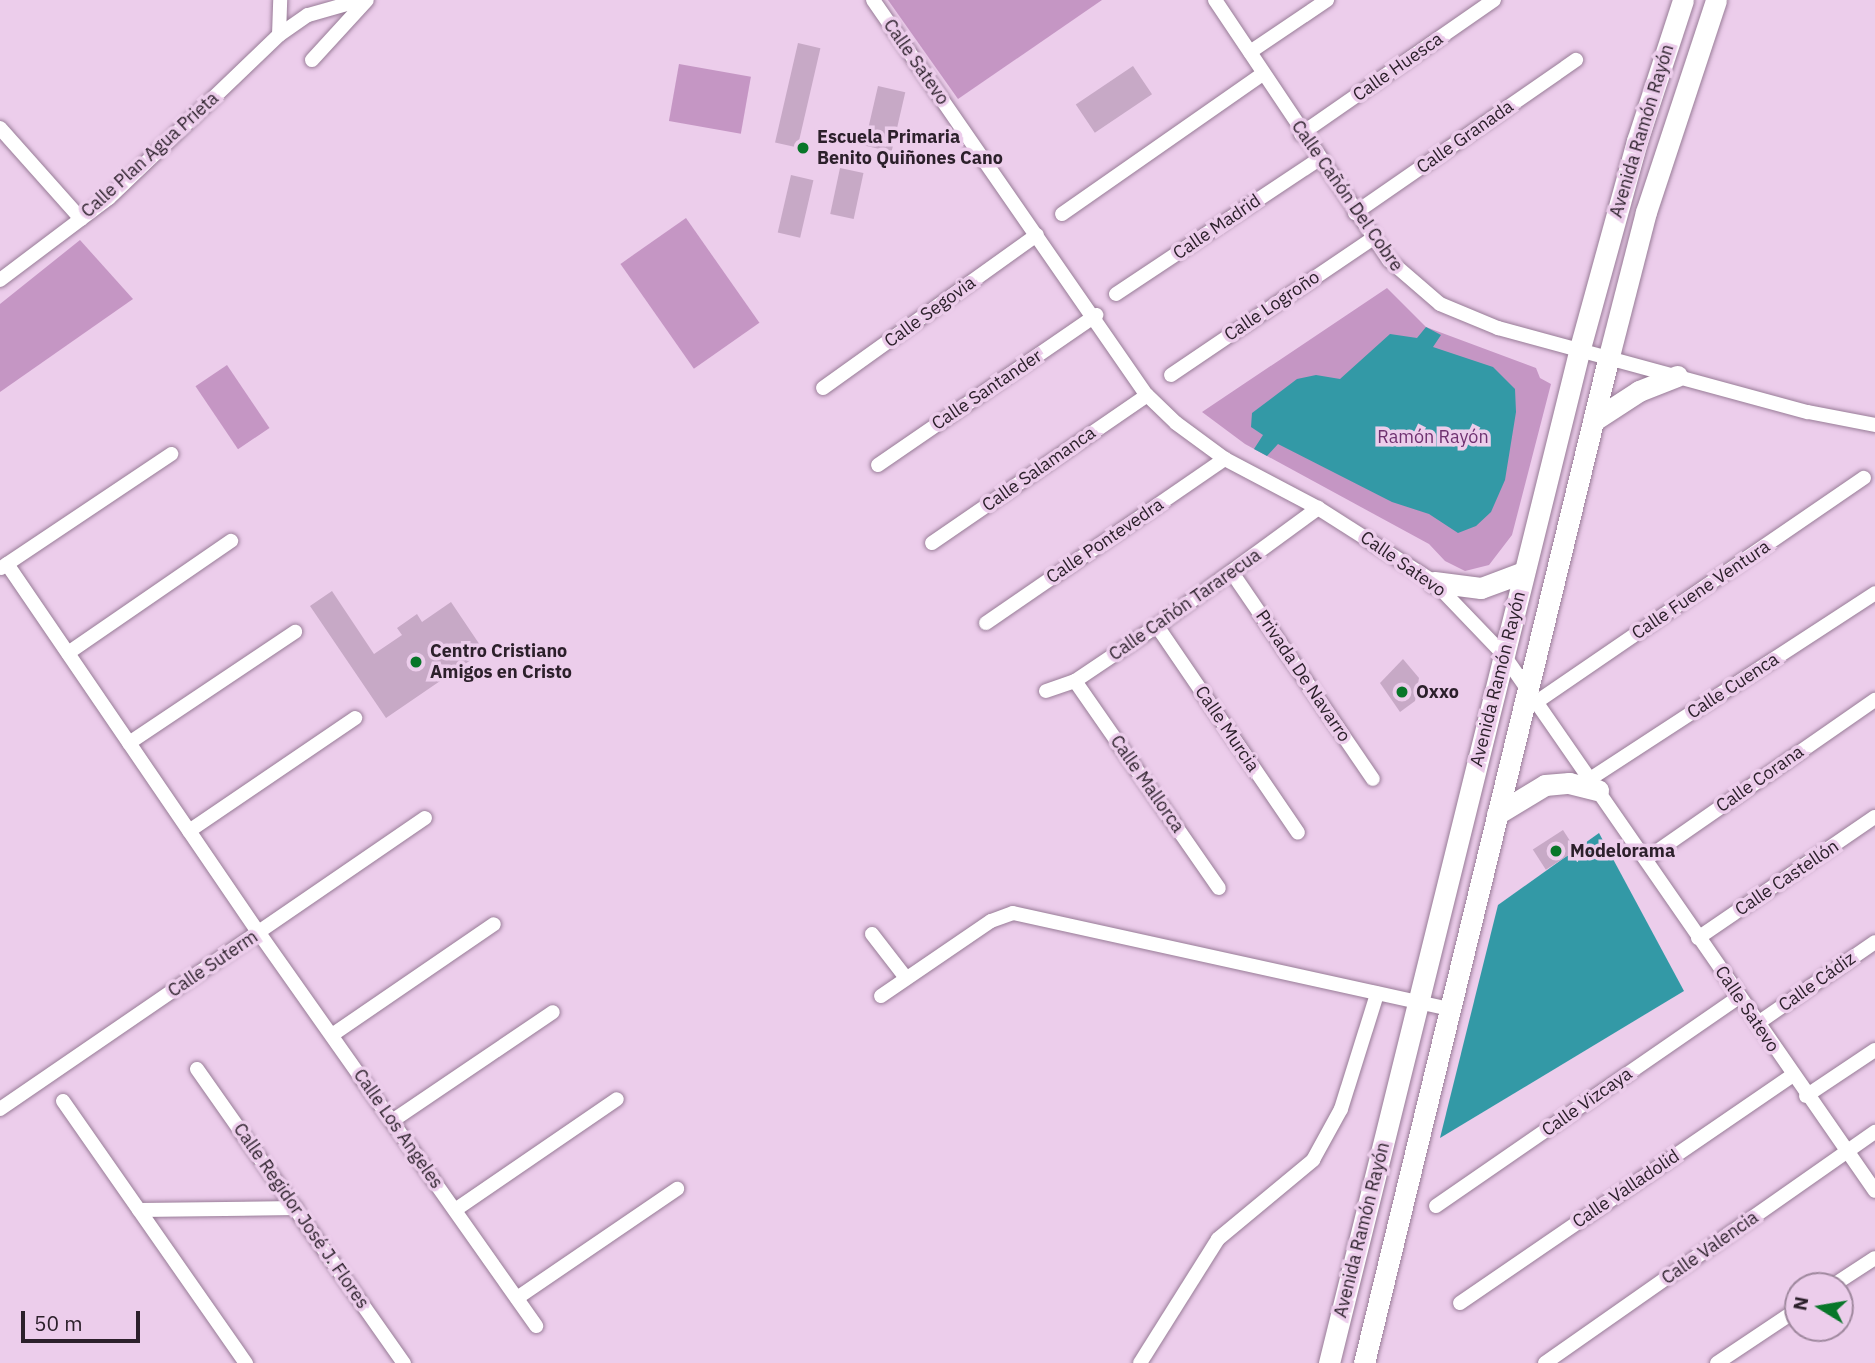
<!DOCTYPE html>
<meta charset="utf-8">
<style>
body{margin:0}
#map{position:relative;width:1875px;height:1363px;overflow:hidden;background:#eccdeb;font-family:"IBM Plex Sans",sans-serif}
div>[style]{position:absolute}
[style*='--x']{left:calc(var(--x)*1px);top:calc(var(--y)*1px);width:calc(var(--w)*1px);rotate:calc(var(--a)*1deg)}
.green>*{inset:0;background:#c596c4;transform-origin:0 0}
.water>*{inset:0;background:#3399a6}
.building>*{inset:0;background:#c7a9c6;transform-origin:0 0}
.roads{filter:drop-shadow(0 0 2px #987c97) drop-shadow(0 0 2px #987c97)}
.street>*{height:14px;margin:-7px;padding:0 7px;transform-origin:7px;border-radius:7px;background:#fff}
.secondary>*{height:21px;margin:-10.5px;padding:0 10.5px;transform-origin:10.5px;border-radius:10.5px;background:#fff}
.dots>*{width:19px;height:19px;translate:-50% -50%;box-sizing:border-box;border:4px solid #eccdeb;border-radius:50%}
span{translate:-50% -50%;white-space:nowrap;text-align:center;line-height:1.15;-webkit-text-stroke:7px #eccdeb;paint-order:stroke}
.street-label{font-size:18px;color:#2c202b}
.poi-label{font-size:18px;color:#2c202b;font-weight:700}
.left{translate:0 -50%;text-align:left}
.park-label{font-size:18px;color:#6f3170}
.north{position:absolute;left:1784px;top:1272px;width:70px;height:70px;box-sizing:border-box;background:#eccdeb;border:2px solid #9f889e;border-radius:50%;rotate:281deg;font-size:19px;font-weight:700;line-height:28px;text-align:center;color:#2c202b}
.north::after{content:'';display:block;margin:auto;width:24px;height:32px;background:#087629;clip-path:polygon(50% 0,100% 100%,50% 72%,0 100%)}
.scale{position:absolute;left:21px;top:1311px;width:119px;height:32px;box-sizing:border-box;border:4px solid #2c202b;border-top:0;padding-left:9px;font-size:21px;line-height:24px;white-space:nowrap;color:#2c202b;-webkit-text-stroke:5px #eccdeb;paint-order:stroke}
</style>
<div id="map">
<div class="green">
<div style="clip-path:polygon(888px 0,1102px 0,958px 99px)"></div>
<div style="left:679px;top:64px;width:73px;height:58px;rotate:10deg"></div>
<div style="left:686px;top:218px;width:128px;height:80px;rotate:55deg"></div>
<div style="clip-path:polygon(80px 240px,133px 299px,0 392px,0 304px)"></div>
<div style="clip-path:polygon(1387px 288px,1426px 327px,1536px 368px,1540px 378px,1551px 384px,1512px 535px,1489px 565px,1465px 571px,1445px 561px,1429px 544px,1245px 444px,1202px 412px)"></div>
<div style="left:227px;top:365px;width:76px;height:38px;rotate:56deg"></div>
</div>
<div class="water">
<div style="clip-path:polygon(1426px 327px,1441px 335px,1433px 347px,1493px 367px,1515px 389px,1516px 412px,1505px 480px,1491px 512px,1476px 526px,1458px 533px,1429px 514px,1392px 502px,1278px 444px,1267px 456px,1254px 449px,1263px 435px,1251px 427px,1252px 413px,1297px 379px,1316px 375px,1340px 379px,1390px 334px,1417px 338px)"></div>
<div style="clip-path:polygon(1599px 833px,1684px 991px,1440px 1138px,1498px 905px)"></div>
</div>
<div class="building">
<div style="left:798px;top:43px;width:23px;height:102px;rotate:13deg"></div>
<div style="left:1133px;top:66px;width:34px;height:69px;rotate:56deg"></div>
<div style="left:878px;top:86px;width:28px;height:61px;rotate:13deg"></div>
<div style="left:840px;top:168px;width:24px;height:47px;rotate:12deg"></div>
<div style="left:791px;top:175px;width:23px;height:59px;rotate:13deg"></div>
<div style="clip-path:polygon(332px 591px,374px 654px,402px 635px,397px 628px,417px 614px,422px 622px,451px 602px,484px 651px,386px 718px,310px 606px)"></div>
<div style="clip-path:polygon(1403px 659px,1419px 678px,1415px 701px,1400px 712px,1380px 683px)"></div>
<div style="left:1563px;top:830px;width:24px;height:36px;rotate:57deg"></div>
</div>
<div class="roads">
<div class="street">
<div style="--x:873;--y:0;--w:481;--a:55.3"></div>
<div style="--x:1147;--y:395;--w:40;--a:44"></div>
<div style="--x:1176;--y:423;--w:61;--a:36.3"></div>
<div style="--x:1225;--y:459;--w:105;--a:27.8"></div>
<div style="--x:1318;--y:508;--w:138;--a:32.5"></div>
<div style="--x:1434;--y:582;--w:100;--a:46.2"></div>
<div style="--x:1503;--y:654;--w:653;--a:55.29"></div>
<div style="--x:1215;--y:0;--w:313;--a:56.2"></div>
<div style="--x:1389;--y:260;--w:67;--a:40.8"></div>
<div style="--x:1440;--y:304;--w:63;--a:22.5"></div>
<div style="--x:1498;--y:328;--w:321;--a:15.2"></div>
<div style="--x:1808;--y:412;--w:68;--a:11"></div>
<div style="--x:279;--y:35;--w:35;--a:-88"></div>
<div style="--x:1250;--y:52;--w:93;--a:-34"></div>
<div style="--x:312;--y:60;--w:81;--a:-47.5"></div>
<div style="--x:0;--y:128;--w:122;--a:48.3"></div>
<div style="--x:1301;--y:134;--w:235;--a:-34.8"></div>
<div style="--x:1355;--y:213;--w:269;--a:-34.7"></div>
<div style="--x:1062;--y:214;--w:245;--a:-34.9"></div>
<div style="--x:0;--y:280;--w:136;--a:-37"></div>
<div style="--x:109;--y:198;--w:236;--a:-43.8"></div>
<div style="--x:279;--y:35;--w:35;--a:-35"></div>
<div style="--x:308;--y:15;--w:55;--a:-15.8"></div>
<div style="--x:1116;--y:294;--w:244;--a:-33.6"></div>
<div style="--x:1171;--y:375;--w:244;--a:-34.1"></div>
<div style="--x:823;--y:388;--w:263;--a:-35.6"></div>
<div style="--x:878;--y:465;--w:265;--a:-34.5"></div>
<div style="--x:932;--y:543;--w:261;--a:-34.5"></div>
<div style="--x:7;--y:564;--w:447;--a:55.7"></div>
<div style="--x:259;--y:933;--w:481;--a:54.8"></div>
<div style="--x:1;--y:568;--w:205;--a:-33.8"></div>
<div style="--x:1233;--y:574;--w:248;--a:55.7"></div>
<div style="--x:986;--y:623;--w:290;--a:-34.5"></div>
<div style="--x:1157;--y:626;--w:250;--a:55.7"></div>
<div style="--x:68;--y:653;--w:198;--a:-34.5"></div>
<div style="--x:1075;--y:681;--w:252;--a:55.2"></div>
<div style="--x:1046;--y:691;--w:31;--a:-19"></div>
<div style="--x:1075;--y:681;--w:99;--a:-33.9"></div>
<div style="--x:1157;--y:626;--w:200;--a:-36.2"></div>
<div style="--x:1538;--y:701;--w:395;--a:-34.4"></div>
<div style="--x:129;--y:743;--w:200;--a:-33.8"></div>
<div style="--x:1590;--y:779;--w:340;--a:-33.1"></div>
<div style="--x:189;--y:831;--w:201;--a:-34.2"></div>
<div style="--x:1646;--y:859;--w:279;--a:-34.8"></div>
<div style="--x:872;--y:934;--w:56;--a:52.3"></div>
<div style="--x:1698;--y:938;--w:214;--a:-34.4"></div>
<div style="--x:881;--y:996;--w:133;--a:-34.3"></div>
<div style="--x:991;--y:921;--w:23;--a:-20"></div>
<div style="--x:1013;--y:913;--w:447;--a:12.4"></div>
<div style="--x:1758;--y:1023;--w:142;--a:-34.7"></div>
<div style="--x:332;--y:1035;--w:196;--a:-34.4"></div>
<div style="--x:197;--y:1069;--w:360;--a:54.9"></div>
<div style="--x:1806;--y:1096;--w:83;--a:-33.7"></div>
<div style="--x:63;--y:1101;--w:320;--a:55.1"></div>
<div style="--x:0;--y:1109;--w:515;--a:-34.4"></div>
<div style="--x:392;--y:1121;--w:194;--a:-34.1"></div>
<div style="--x:1436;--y:1206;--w:368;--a:-34.6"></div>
<div style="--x:139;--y:1210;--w:157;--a:-0.7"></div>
<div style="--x:455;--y:1210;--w:196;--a:-34.4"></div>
<div style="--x:1832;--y:1286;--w:51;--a:-33.1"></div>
<div style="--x:517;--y:1298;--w:194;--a:-34.3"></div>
<div style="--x:1460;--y:1303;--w:402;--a:-34.4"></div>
<div style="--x:1140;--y:1363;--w:146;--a:-57.8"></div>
<div style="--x:1218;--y:1239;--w:124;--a:-39.7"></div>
<div style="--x:1313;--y:1160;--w:58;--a:-61.2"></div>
<div style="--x:1341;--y:1109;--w:121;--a:-72.6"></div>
<div style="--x:1545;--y:1363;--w:403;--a:-35"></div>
<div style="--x:1717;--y:1363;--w:97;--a:-33.7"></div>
</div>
<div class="secondary">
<div style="--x:1593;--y:421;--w:55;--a:-33.1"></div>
<div style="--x:1639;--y:391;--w:41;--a:-21.5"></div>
<div style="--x:1434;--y:582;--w:47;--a:7.3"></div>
<div style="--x:1481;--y:588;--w:46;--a:-20.4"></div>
<div style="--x:1497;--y:814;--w:56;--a:-31.1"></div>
<div style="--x:1545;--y:785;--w:24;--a:-5"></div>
<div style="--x:1569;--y:783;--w:30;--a:14"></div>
<div style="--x:1329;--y:1363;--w:1046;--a:-76.11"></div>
<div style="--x:1580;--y:348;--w:215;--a:-74.6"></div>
<div style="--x:1637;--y:141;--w:148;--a:-71.9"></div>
<div style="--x:1364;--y:1363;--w:1036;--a:-76.33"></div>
<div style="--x:1609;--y:356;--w:149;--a:-75.6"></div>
<div style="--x:1646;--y:212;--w:223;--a:-71.7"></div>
</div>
</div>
<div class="dots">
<div style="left:803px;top:148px;background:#087629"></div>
<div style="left:416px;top:662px;background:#087629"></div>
<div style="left:1402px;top:692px;background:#087629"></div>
<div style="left:1556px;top:851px;background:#087629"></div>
</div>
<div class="street-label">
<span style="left:916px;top:62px;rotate:55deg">Calle Satevo</span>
<span style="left:1398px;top:67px;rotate:-35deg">Calle Huesca</span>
<span style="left:1642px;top:131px;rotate:-73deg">Avenida Ramón Rayón</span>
<span style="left:1465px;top:137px;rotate:-35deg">Calle Granada</span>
<span style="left:150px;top:155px;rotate:-42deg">Calle Plan Agua Prieta</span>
<span style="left:1347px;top:196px;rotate:55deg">Calle Cañón Del Cobre</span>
<span style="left:1217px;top:227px;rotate:-34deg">Calle Madrid</span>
<span style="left:1272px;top:306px;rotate:-34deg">Calle Logroño</span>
<span style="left:930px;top:312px;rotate:-36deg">Calle Segovia</span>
<span style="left:987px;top:390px;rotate:-34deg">Calle Santander</span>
<span style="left:1039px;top:469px;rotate:-35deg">Calle Salamanca</span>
<span style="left:1105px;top:541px;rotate:-34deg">Calle Pontevedra</span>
<span style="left:1403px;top:564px;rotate:35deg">Calle Satevo</span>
<span style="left:1701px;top:590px;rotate:-34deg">Calle Fuene Ventura</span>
<span style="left:1185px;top:605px;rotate:-35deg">Calle Cañón Tararecua</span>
<span style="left:1303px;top:676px;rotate:56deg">Privada De Navarro</span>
<span style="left:1498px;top:679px;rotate:-76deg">Avenida Ramón Rayón</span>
<span style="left:1733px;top:686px;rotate:-33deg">Calle Cuenca</span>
<span style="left:1227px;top:729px;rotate:56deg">Calle Murcia</span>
<span style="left:1760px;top:779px;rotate:-35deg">Calle Corana</span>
<span style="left:1147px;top:784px;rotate:55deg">Calle Mallorca</span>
<span style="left:1787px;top:878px;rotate:-34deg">Calle Castellón</span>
<span style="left:213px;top:964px;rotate:-34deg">Calle Suterm</span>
<span style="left:1817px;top:982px;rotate:-35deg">Calle Cádiz</span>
<span style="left:1747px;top:1009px;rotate:56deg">Calle Satevo</span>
<span style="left:1587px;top:1102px;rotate:-35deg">Calle Vizcaya</span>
<span style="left:398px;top:1129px;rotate:55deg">Calle Los Angeles</span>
<span style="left:1626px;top:1189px;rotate:-34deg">Calle Valladolid</span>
<span style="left:301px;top:1216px;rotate:55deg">Calle Regidor José J. Flores</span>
<span style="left:1362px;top:1230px;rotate:-76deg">Avenida Ramón Rayón</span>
<span style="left:1710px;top:1248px;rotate:-35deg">Calle Valencia</span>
</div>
<div class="poi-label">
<span class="left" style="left:817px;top:148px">Escuela Primaria<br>Benito Quiñones Cano</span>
<span class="left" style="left:430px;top:662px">Centro Cristiano<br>Amigos en Cristo</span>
<span class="left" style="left:1416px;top:692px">Oxxo</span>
<span class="left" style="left:1570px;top:851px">Modelorama</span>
</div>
<div class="park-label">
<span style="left:1433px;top:437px">Ramón Rayón</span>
</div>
<div class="north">N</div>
<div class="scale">50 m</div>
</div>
